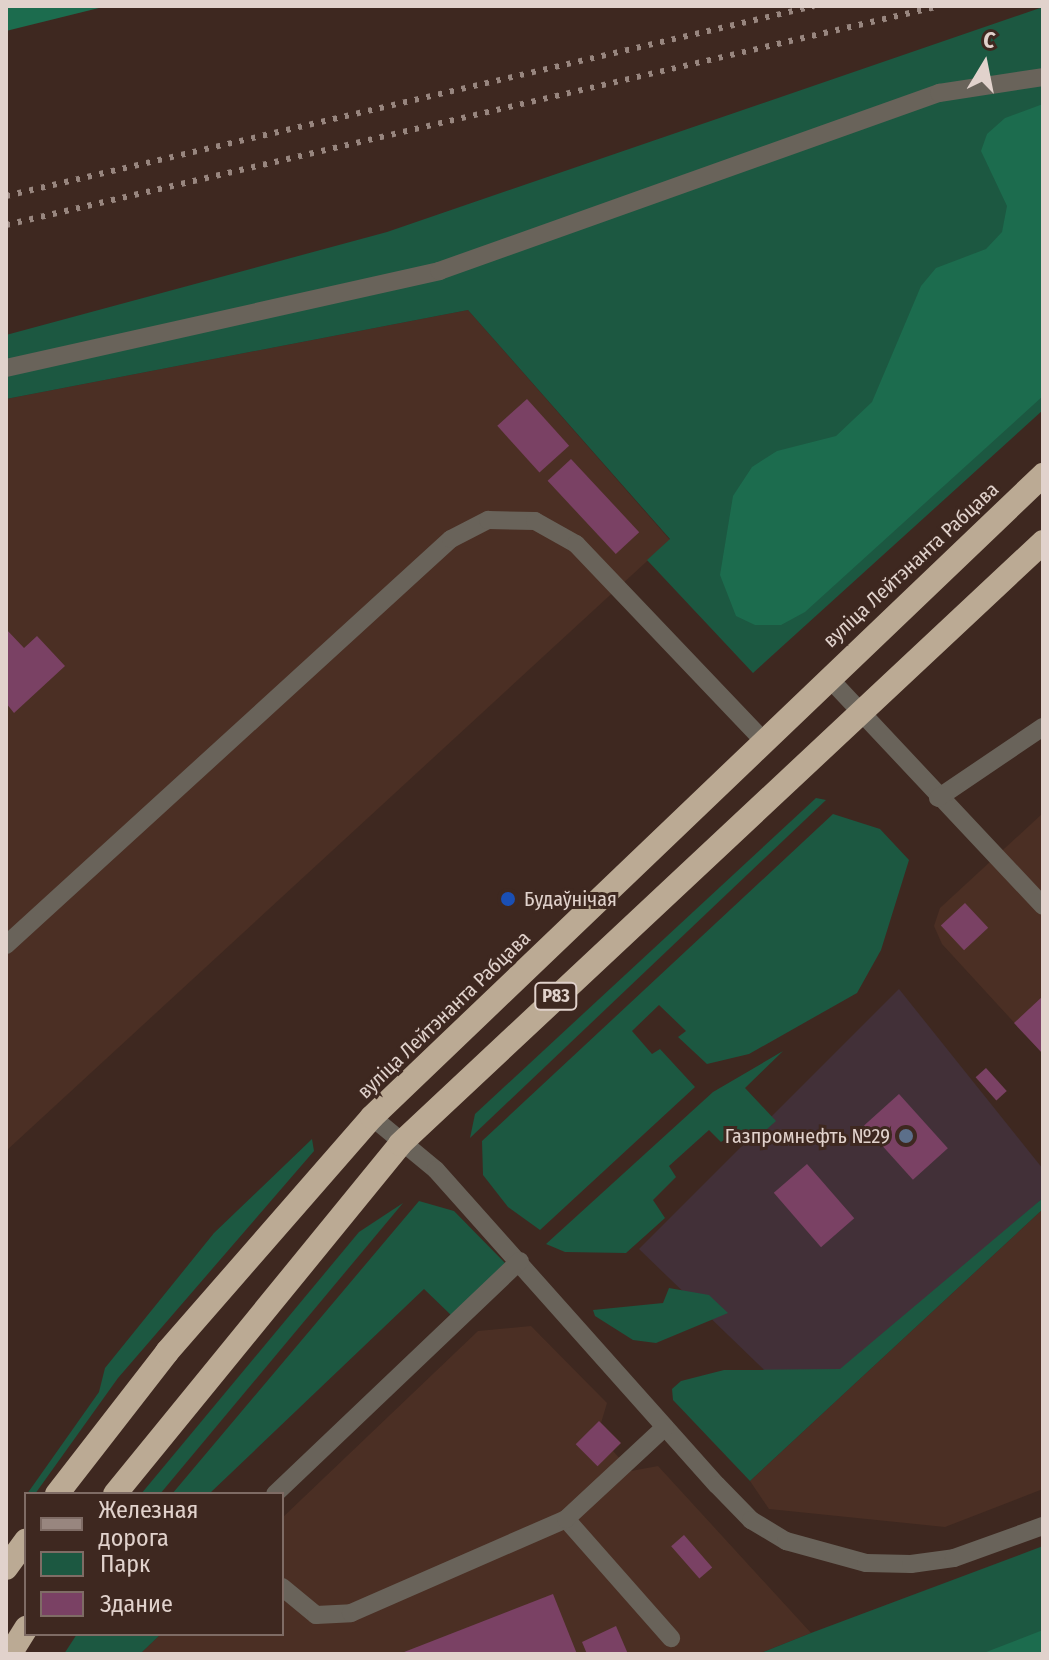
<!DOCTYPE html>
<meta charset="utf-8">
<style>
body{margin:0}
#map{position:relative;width:1049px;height:1660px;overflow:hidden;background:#3e2820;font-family:"Fira Sans Condensed",sans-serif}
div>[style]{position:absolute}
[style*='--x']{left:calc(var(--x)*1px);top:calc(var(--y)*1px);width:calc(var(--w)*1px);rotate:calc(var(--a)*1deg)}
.commercial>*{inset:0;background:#423038}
.built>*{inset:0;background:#4b2f24}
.green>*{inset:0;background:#1c5841}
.forest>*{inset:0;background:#1c6c4e}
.building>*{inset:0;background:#7a4164;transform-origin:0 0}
.lane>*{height:18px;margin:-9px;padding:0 9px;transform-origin:9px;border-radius:9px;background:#69635a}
.highway>*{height:24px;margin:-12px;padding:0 12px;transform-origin:12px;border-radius:12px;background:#bbaa94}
.rail>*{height:6px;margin-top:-3px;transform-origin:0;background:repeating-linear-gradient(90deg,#98867f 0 4px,transparent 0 12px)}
.dots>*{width:22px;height:22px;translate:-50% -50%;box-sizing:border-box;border:4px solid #3e2820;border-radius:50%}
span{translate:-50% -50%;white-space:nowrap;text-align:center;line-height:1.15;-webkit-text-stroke:6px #3e2820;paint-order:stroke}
.shield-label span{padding:2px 6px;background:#3e2820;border:2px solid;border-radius:6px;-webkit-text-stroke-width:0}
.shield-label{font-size:18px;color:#e1d2cc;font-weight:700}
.street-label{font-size:20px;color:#e1d2cc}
.poi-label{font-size:20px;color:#e1d2cc}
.left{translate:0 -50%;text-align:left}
.right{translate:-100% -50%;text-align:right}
.frame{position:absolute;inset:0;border:8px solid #e1d2cc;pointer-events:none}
.legend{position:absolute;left:24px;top:1492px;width:260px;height:144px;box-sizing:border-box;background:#3e2820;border:2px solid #7f6c65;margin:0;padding:10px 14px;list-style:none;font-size:24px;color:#e1d2cc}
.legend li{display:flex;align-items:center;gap:16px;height:40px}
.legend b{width:40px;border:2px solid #7f6c65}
.north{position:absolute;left:945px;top:24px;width:80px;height:80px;-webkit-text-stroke:6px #3e2820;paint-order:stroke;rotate:10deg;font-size:22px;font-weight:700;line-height:32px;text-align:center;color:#e1d2cc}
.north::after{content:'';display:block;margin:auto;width:28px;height:36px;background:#e1d2cc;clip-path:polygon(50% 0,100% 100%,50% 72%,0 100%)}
</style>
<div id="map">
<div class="commercial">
<div style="clip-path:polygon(899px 989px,1043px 1169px,1043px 1198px,812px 1416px,639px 1249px)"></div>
</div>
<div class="built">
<div style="clip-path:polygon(468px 310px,670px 540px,6px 1151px,6px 399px)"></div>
<div style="clip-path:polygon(1043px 813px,1043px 1054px,942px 944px,934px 926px,940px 908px)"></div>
<div style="clip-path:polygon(1043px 1209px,1043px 1489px,945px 1527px,769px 1509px,750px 1481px)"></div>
<div style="clip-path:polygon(531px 1326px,607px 1403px,601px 1423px,621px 1443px,613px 1451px,631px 1471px,658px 1466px,811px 1633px,758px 1654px,140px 1654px,161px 1634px,282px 1634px,282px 1518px,478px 1331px)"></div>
</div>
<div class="green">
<div style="clip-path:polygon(1043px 7px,1043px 410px,753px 673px,647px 560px,670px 539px,468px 310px,6px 399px,6px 335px,387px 232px)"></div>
<div style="clip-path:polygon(816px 798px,826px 800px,470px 1138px,475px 1114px)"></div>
<div style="clip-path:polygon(833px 814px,880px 829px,909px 860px,881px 950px,857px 993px,749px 1054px,707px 1064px,678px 1037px,686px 1031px,659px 1005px,632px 1031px,652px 1054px,660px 1049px,695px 1087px,540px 1230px,508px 1207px,483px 1175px,482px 1141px)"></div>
<div style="clip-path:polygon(783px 1051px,745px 1088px,776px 1121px,750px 1144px,739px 1130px,721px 1142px,709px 1130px,669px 1166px,676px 1177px,653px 1200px,665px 1218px,626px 1253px,565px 1252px,546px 1244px,713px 1092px)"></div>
<div style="clip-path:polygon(312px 1139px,314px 1151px,118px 1378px,35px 1494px,27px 1494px,99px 1392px,105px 1368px,214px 1233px)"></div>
<div style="clip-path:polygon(1043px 1198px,1043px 1209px,750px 1481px,673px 1400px,672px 1389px,681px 1381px,724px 1370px,840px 1369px)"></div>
<div style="clip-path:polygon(419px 1201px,454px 1211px,506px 1264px,452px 1316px,424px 1289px,209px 1494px,172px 1494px)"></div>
<div style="clip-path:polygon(403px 1203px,160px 1494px,141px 1494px,359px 1232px)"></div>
<div style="clip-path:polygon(669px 1288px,709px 1295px,728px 1313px,656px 1343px,633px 1340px,595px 1316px,593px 1310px,663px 1303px)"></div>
<div style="clip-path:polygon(1043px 1546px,1043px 1654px,758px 1654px,811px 1633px)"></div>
<div style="clip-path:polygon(77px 1634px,161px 1634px,140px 1654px,64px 1654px)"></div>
</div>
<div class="forest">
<div style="clip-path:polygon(6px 6px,107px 6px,6px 31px)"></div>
<div style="clip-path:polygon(1043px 104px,1043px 396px,805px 612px,781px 625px,755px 625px,736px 616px,720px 575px,733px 496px,752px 467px,777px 451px,836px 436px,872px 402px,921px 286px,936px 268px,986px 249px,1002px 232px,1007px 206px,981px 151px,987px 134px,1005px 118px)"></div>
<div style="clip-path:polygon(1043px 1630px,1043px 1654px,981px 1654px)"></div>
</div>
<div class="building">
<div style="left:527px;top:399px;width:63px;height:40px;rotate:48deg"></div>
<div style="left:571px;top:459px;width:100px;height:32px;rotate:47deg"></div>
<div style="clip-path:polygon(6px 629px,24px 648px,37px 636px,65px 666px,14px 713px,6px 703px)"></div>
<div style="left:965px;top:903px;width:34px;height:33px;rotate:47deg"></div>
<div style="clip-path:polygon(1043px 996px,1043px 1054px,1014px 1023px)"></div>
<div style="left:986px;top:1068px;width:31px;height:14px;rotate:48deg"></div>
<div style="left:899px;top:1094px;width:73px;height:47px;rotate:48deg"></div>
<div style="left:807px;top:1164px;width:72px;height:44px;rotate:49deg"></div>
<div style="left:599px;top:1421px;width:31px;height:33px;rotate:45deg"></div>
<div style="left:684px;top:1535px;width:43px;height:17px;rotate:49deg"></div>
<div style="clip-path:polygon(553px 1594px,577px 1654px,399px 1654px)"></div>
<div style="clip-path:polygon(616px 1626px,628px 1654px,587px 1654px,582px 1642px)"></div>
</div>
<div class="lane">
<div style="--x:6;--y:368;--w:444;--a:-12.6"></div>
<div style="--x:439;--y:271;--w:531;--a:-19.6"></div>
<div style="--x:939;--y:93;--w:105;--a:-8.7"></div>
<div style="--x:828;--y:677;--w:314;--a:46.8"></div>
<div style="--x:938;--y:798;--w:127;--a:-34.1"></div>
<div style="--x:6;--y:945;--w:602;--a:-42.38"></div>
<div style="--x:451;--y:539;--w:42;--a:-27.2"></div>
<div style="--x:488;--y:520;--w:47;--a:1.2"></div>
<div style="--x:535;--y:521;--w:47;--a:29.3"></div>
<div style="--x:576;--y:544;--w:269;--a:46.4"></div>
<div style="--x:372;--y:1117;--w:83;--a:39.6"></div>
<div style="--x:436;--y:1170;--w:422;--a:48.3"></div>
<div style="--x:717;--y:1485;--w:49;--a:45.8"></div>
<div style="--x:751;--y:1520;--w:41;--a:31"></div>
<div style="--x:786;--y:1541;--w:83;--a:15.4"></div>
<div style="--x:866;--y:1563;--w:45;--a:1.3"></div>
<div style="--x:911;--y:1564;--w:43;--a:-7.9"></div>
<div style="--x:954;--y:1558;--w:95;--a:-19.8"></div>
<div style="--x:275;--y:1494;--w:338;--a:-43.6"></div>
<div style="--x:566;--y:1519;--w:159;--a:48.6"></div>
<div style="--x:282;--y:1587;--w:44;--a:39.5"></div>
<div style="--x:316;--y:1615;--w:35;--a:-3"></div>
<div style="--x:351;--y:1613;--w:235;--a:-23.6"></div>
<div style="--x:566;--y:1519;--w:135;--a:-42.9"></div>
</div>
<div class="highway">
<div style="--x:57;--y:1494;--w:180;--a:-52.2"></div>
<div style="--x:167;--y:1352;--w:312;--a:-48.9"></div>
<div style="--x:372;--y:1117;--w:929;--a:-43.73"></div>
<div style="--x:115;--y:1494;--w:451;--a:-50.8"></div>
<div style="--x:400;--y:1144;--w:881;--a:-43.11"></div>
<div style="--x:6;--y:1568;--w:34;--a:-54"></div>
<div style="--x:10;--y:1654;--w:31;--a:-58"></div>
</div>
<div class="rail">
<div style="--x:6;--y:196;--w:830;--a:-13.23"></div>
<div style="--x:6;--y:225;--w:959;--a:-13.2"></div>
</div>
<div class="dots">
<div style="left:508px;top:899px;background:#1a4fb4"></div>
<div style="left:906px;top:1136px;background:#5c6f8a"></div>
</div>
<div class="shield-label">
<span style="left:556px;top:996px">Р83</span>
</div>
<div class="street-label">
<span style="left:911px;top:565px;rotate:-43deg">вуліца Лейтэнанта Рабцава</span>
<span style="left:444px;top:1015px;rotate:-44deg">вуліца Лейтэнанта Рабцава</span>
</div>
<div class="poi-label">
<span class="left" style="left:524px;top:899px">Будаўнічая</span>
<span class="right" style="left:890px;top:1136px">Газпромнефть №29</span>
</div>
<div class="frame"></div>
<ul class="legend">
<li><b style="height:10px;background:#98867f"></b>Железная дорога</li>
<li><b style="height:22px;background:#1c5841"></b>Парк</li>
<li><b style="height:22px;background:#7a4164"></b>Здание</li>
</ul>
<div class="north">С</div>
</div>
